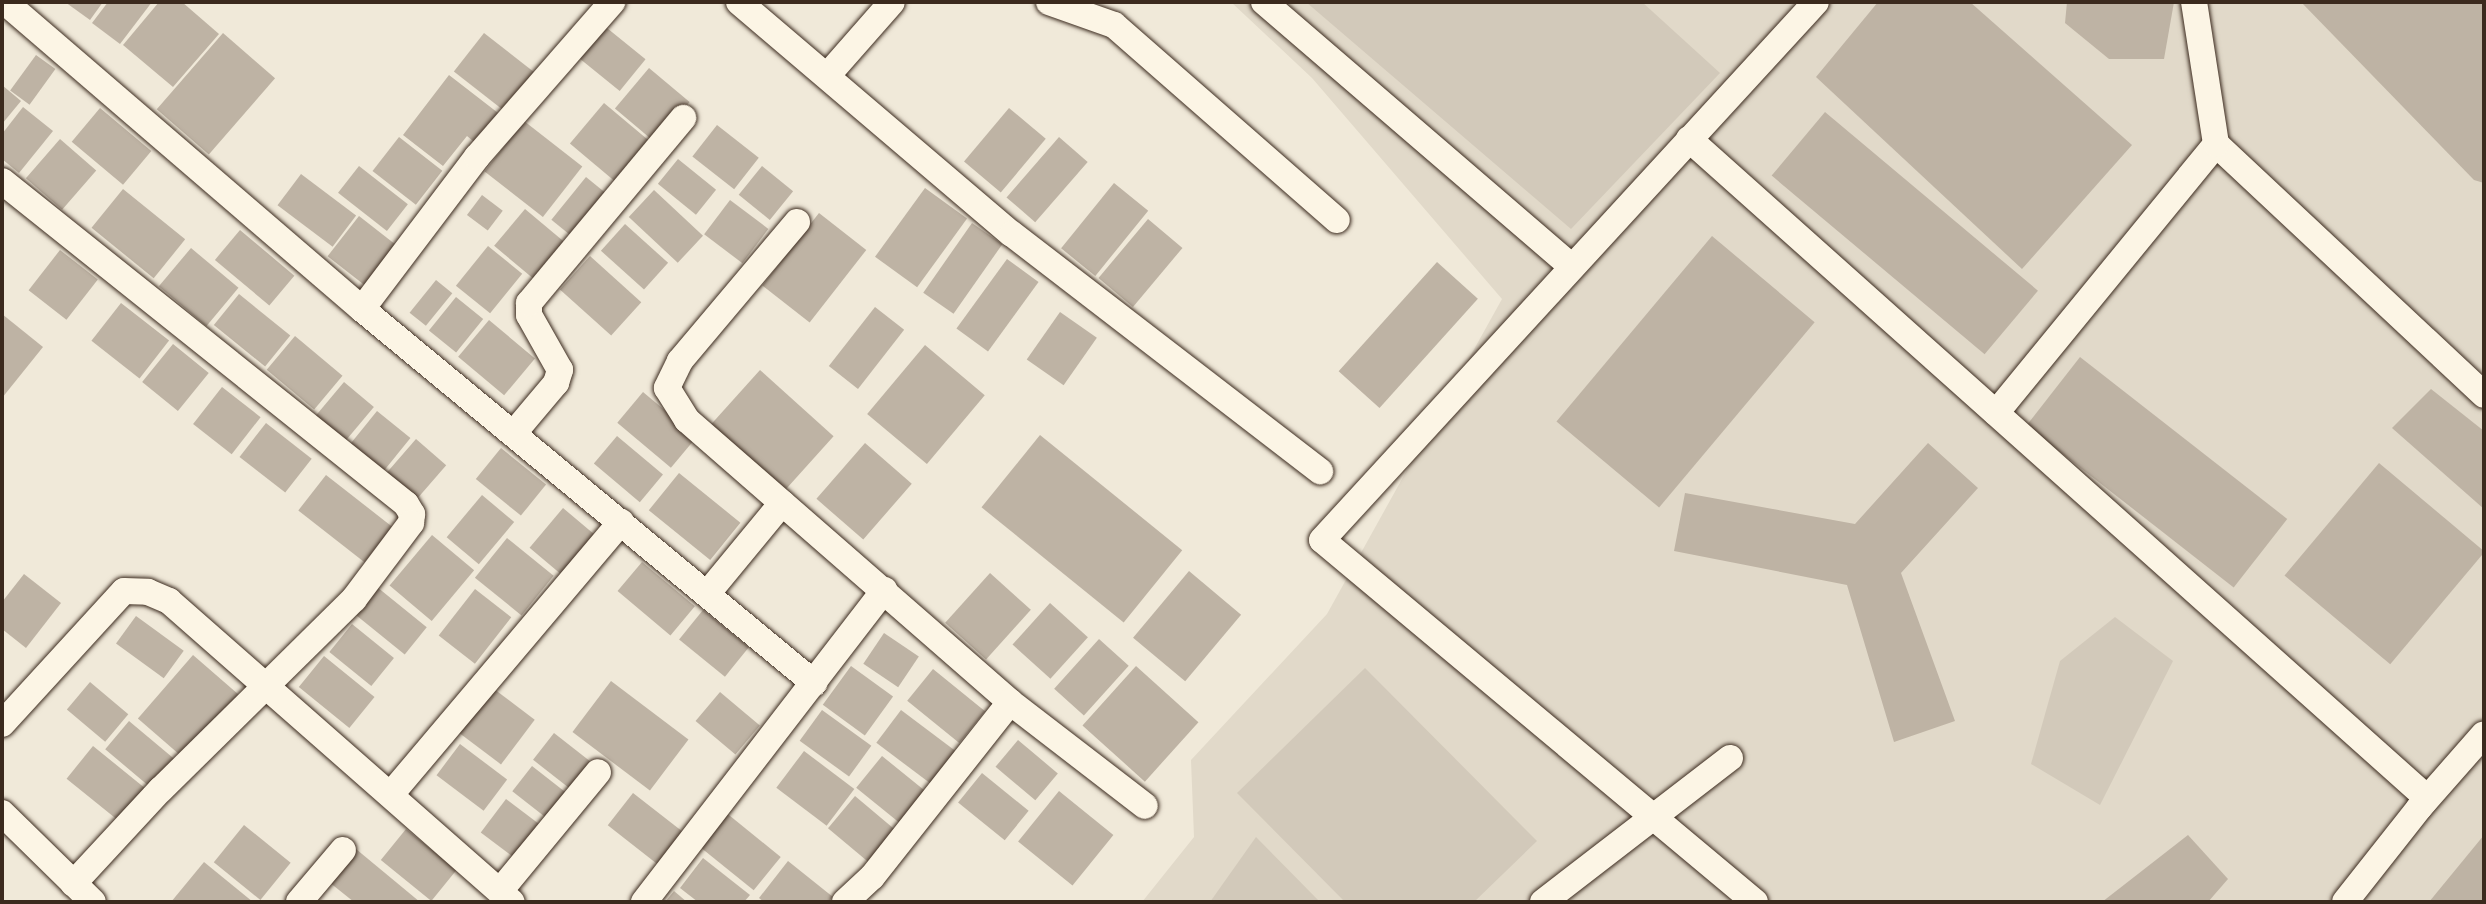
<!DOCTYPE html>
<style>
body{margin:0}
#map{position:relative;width:2486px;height:904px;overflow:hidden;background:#f0e9d9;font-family:Sriracha,sans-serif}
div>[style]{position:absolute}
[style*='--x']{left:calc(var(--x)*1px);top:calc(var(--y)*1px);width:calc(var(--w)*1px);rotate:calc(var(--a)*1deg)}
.built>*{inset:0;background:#e1d9c9}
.green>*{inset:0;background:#d2c9ba}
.building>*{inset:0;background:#beb3a4;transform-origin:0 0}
.roads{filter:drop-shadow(0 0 2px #3b2a1e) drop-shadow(0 0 2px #3b2a1e)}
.street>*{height:26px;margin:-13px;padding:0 13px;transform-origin:13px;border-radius:13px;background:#fcf5e5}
span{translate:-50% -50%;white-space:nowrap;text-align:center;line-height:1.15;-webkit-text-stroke:6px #fcf5e5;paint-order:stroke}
.frame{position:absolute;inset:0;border:4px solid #3b2a1e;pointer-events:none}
</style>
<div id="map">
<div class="built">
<div style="clip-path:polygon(1231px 2px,2484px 2px,2484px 902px,1142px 902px,1194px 837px,1191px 760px,1327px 614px,1502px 299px,1312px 78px)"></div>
</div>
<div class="green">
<div style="clip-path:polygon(1306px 2px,1642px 2px,1720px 73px,1571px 229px)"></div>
<div style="clip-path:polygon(2115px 617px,2173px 661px,2100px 805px,2031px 764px,2060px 661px)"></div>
<div style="clip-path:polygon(1365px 668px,1537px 841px,1474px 902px,1345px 902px,1237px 793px)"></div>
<div style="clip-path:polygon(1256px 837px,1320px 902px,1210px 902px)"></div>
</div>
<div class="building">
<div style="clip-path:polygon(65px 2px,103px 2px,90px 20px)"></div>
<div style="clip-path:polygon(108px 2px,152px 2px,120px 44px,92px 23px)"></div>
<div style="clip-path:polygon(159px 2px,182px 2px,219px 34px,173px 87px,123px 45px)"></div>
<div style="clip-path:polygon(1878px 2px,1970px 2px,2132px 145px,2022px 269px,1816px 77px)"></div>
<div style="clip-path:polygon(2067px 2px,2174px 2px,2164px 59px,2109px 59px,2065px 23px)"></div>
<div style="clip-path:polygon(2301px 2px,2484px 2px,2484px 183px,2474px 180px)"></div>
<div style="left:602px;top:24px;width:56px;height:41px;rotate:39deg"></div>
<div style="left:223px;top:33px;width:69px;height:101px;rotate:41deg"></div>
<div style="left:484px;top:33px;width:67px;height:49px;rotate:38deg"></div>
<div style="left:36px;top:55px;width:24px;height:44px;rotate:36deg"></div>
<div style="left:649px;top:68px;width:53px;height:53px;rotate:40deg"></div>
<div style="clip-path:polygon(449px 75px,502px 116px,479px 146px,467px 136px,443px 166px,403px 135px)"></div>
<div style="clip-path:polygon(2px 85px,21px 101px,2px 124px)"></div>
<div style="left:604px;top:103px;width:69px;height:53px;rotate:40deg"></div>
<div style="clip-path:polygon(23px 107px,53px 131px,19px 173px,2px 159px,2px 134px)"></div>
<div style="left:100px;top:108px;width:67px;height:44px;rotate:40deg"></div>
<div style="left:1009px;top:108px;width:48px;height:70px;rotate:40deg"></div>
<div style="left:1825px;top:112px;width:278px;height:83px;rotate:40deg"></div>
<div style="left:524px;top:121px;width:74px;height:64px;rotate:38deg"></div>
<div style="left:717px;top:125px;width:53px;height:40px;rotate:38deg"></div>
<div style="left:399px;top:137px;width:55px;height:43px;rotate:38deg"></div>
<div style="left:1059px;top:137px;width:38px;height:80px;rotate:41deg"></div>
<div style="left:60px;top:139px;width:48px;height:52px;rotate:41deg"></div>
<div style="left:678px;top:159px;width:49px;height:32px;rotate:39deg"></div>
<div style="left:359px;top:166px;width:62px;height:34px;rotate:38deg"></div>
<div style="left:762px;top:166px;width:40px;height:37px;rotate:39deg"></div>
<div style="left:301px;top:174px;width:69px;height:39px;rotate:37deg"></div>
<div style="left:586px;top:177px;width:32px;height:55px;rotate:39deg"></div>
<div style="left:1114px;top:183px;width:44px;height:84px;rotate:39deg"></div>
<div style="left:925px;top:188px;width:52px;height:85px;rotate:36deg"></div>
<div style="left:123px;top:189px;width:80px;height:50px;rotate:39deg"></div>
<div style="left:654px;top:190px;width:67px;height:37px;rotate:43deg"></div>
<div style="left:482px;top:195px;width:26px;height:25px;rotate:37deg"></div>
<div style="left:730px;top:200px;width:48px;height:43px;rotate:37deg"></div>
<div style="left:525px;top:209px;width:53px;height:48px;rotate:40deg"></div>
<div style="left:819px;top:213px;width:60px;height:92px;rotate:38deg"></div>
<div style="left:359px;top:216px;width:56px;height:51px;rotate:38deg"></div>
<div style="left:1148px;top:219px;width:45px;height:77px;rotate:40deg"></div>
<div style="left:972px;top:223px;width:37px;height:85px;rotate:35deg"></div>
<div style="left:625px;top:224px;width:58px;height:36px;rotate:42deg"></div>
<div style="left:240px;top:230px;width:71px;height:39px;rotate:40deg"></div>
<div style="left:1712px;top:236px;width:134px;height:242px;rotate:40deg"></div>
<div style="left:488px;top:246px;width:44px;height:51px;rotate:39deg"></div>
<div style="left:191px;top:248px;width:62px;height:50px;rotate:40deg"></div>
<div style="left:60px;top:250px;width:48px;height:51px;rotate:38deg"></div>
<div style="left:590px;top:256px;width:69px;height:45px;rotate:42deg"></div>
<div style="left:1007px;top:259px;width:39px;height:86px;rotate:36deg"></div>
<div style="left:1437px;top:262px;width:55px;height:147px;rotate:42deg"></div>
<div style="left:436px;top:280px;width:21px;height:42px;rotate:39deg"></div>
<div style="left:239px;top:294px;width:66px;height:40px;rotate:39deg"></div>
<div style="left:456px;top:297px;width:35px;height:43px;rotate:39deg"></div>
<div style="left:121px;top:303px;width:61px;height:48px;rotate:38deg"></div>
<div style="left:875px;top:307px;width:37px;height:75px;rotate:38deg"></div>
<div style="left:1060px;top:312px;width:45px;height:58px;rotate:35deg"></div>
<div style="clip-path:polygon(2px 314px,43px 347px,2px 398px)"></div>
<div style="left:489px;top:320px;width:60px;height:48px;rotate:40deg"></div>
<div style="left:295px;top:336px;width:62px;height:44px;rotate:40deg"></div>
<div style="left:173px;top:344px;width:46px;height:49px;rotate:39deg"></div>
<div style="left:925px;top:345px;width:78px;height:90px;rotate:40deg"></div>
<div style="left:2080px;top:357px;width:263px;height:87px;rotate:38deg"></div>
<div style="left:760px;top:370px;width:99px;height:76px;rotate:42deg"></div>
<div style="left:344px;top:382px;width:39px;height:44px;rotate:40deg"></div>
<div style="left:222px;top:387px;width:49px;height:47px;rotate:38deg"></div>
<div style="clip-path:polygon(2431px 389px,2484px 431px,2484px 509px,2392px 428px)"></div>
<div style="left:643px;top:392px;width:70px;height:40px;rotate:40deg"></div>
<div style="left:377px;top:411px;width:43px;height:45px;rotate:39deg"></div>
<div style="left:266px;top:423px;width:58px;height:43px;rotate:38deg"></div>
<div style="left:1040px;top:435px;width:183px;height:93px;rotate:39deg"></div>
<div style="left:617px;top:436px;width:60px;height:36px;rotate:40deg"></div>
<div style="left:416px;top:439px;width:40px;height:45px;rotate:41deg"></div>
<div style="left:865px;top:443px;width:62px;height:74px;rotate:41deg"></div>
<div style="clip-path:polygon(1928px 443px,1978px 488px,1901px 573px,1955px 721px,1894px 742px,1847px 585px,1674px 551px,1685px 493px,1855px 524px)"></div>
<div style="left:501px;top:448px;width:58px;height:40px;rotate:39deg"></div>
<div style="left:2379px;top:463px;width:138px;height:147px;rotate:40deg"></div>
<div style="left:679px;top:473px;width:79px;height:48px;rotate:39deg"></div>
<div style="left:326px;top:475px;width:84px;height:45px;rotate:38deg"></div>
<div style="left:482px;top:495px;width:42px;height:55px;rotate:40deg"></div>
<div style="left:563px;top:508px;width:52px;height:52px;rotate:40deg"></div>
<div style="left:432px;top:535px;width:55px;height:66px;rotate:40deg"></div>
<div style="left:507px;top:538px;width:60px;height:51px;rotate:39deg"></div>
<div style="left:642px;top:562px;width:69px;height:38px;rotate:40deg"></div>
<div style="left:1189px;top:571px;width:68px;height:87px;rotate:40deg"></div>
<div style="left:990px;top:573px;width:55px;height:67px;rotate:42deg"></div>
<div style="clip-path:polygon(24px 574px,61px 603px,26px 648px,2px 629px,2px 602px)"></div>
<div style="left:377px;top:587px;width:64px;height:35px;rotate:39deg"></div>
<div style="left:475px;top:589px;width:46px;height:59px;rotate:38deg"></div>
<div style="left:1050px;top:603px;width:51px;height:56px;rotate:42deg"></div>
<div style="left:703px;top:610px;width:59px;height:38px;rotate:39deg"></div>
<div style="left:136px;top:616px;width:59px;height:34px;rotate:36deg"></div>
<div style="left:352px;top:624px;width:54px;height:36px;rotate:39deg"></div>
<div style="left:884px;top:633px;width:42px;height:37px;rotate:34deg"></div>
<div style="left:1099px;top:639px;width:40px;height:67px;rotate:42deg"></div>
<div style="left:193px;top:655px;width:63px;height:84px;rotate:41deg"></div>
<div style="left:324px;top:656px;width:65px;height:40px;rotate:39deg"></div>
<div style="left:851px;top:666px;width:52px;height:48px;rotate:36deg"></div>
<div style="left:1136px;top:666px;width:84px;height:80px;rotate:42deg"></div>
<div style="left:933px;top:669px;width:67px;height:41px;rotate:39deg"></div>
<div style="left:611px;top:681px;width:97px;height:64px;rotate:37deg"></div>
<div style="left:90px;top:682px;width:50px;height:36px;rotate:40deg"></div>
<div style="left:490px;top:686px;width:56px;height:56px;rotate:37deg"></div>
<div style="left:720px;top:692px;width:52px;height:38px;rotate:40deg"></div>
<div style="left:822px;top:710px;width:61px;height:38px;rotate:36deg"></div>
<div style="left:901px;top:710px;width:72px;height:41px;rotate:37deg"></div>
<div style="left:129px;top:721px;width:60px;height:37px;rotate:40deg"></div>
<div style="left:554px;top:733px;width:49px;height:34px;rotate:38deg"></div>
<div style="left:1018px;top:740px;width:52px;height:35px;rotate:40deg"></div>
<div style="left:460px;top:744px;width:59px;height:39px;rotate:37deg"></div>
<div style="left:93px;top:746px;width:71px;height:42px;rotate:39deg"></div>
<div style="left:804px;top:751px;width:63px;height:46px;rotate:37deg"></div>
<div style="left:882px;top:756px;width:60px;height:41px;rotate:39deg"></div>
<div style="left:532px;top:766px;width:47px;height:32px;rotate:38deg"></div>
<div style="left:982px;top:773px;width:60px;height:38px;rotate:39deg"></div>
<div style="left:1059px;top:791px;width:70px;height:65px;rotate:39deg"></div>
<div style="left:633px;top:793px;width:68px;height:41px;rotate:38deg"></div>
<div style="left:855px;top:796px;width:57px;height:42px;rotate:40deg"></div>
<div style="left:506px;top:799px;width:46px;height:42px;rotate:37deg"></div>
<div style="left:724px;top:811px;width:73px;height:43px;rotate:39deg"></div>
<div style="left:244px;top:825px;width:60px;height:48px;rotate:39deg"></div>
<div style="left:406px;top:829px;width:65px;height:40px;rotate:39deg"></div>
<div style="clip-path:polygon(2188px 835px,2228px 879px,2208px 902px,2102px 902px)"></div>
<div style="clip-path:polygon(2484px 835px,2484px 902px,2429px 902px)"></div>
<div style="clip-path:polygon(356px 849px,420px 902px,354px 902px,329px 882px)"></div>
<div style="clip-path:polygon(703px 858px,750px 895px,744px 902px,698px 902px,680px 888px)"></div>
<div style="clip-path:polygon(788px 861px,833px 897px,828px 902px,764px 902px,759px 898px)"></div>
<div style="clip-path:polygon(204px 862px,253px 902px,171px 902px)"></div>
<div style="clip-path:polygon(674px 891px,687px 902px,665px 902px)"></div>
</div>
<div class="roads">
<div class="street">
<div style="--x:5;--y:2;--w:471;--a:40.7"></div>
<div style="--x:362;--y:309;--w:587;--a:39.61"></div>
<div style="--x:739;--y:2;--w:358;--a:40.4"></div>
<div style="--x:1012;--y:234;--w:389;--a:37.6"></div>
<div style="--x:1049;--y:2;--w:69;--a:19.5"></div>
<div style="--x:1114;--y:25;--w:296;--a:41.2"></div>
<div style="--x:1264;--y:2;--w:406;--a:40.7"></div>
<div style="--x:827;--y:76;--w:98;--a:-48.7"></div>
<div style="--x:1689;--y:139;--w:989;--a:41.76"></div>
<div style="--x:2427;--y:798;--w:132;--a:128.3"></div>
<div style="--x:2216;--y:144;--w:367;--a:43.1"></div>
<div style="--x:2;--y:181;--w:517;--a:38.64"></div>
<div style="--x:406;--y:504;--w:12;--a:59"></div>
<div style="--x:412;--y:514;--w:9;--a:96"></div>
<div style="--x:411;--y:523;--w:95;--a:126.9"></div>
<div style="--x:354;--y:599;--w:271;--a:135.4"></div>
<div style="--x:161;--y:789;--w:129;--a:132.8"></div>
<div style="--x:797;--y:222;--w:182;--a:130.1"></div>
<div style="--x:680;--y:361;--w:30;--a:116"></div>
<div style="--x:667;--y:388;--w:38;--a:58"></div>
<div style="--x:687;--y:420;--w:429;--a:41.1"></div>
<div style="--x:1010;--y:702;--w:170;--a:37.6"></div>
<div style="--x:362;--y:309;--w:191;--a:-52.9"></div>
<div style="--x:477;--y:157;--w:206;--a:-48.9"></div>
<div style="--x:1996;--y:413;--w:348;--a:-50.7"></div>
<div style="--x:2216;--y:144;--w:144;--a:-98.8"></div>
<div style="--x:513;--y:434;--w:67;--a:-49.9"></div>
<div style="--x:556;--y:383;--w:14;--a:-73"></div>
<div style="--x:560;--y:370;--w:63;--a:-119.4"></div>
<div style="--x:529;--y:315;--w:12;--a:-90"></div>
<div style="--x:529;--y:303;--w:241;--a:-50.2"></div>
<div style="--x:707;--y:594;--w:118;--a:-50.5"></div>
<div style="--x:2;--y:724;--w:180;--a:-47.5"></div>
<div style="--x:124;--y:591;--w:24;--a:2"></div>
<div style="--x:148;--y:592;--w:23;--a:23"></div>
<div style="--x:169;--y:601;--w:456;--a:41.3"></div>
<div style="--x:392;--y:793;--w:355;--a:-49.8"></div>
<div style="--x:2419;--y:808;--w:98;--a:-48.7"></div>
<div style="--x:2;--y:813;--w:127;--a:44.4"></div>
<div style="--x:500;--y:891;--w:154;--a:-50.5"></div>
<div style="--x:299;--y:902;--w:68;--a:-49.8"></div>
<div style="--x:644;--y:902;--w:394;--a:-52.4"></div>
<div style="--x:845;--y:902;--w:37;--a:-43"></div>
<div style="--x:872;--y:877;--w:223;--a:-51.7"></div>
<div style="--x:1543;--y:902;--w:236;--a:-37.6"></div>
<div style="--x:1755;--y:902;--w:564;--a:-140.1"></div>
<div style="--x:1322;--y:540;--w:730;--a:-47.44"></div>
</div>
</div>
<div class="frame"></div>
</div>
